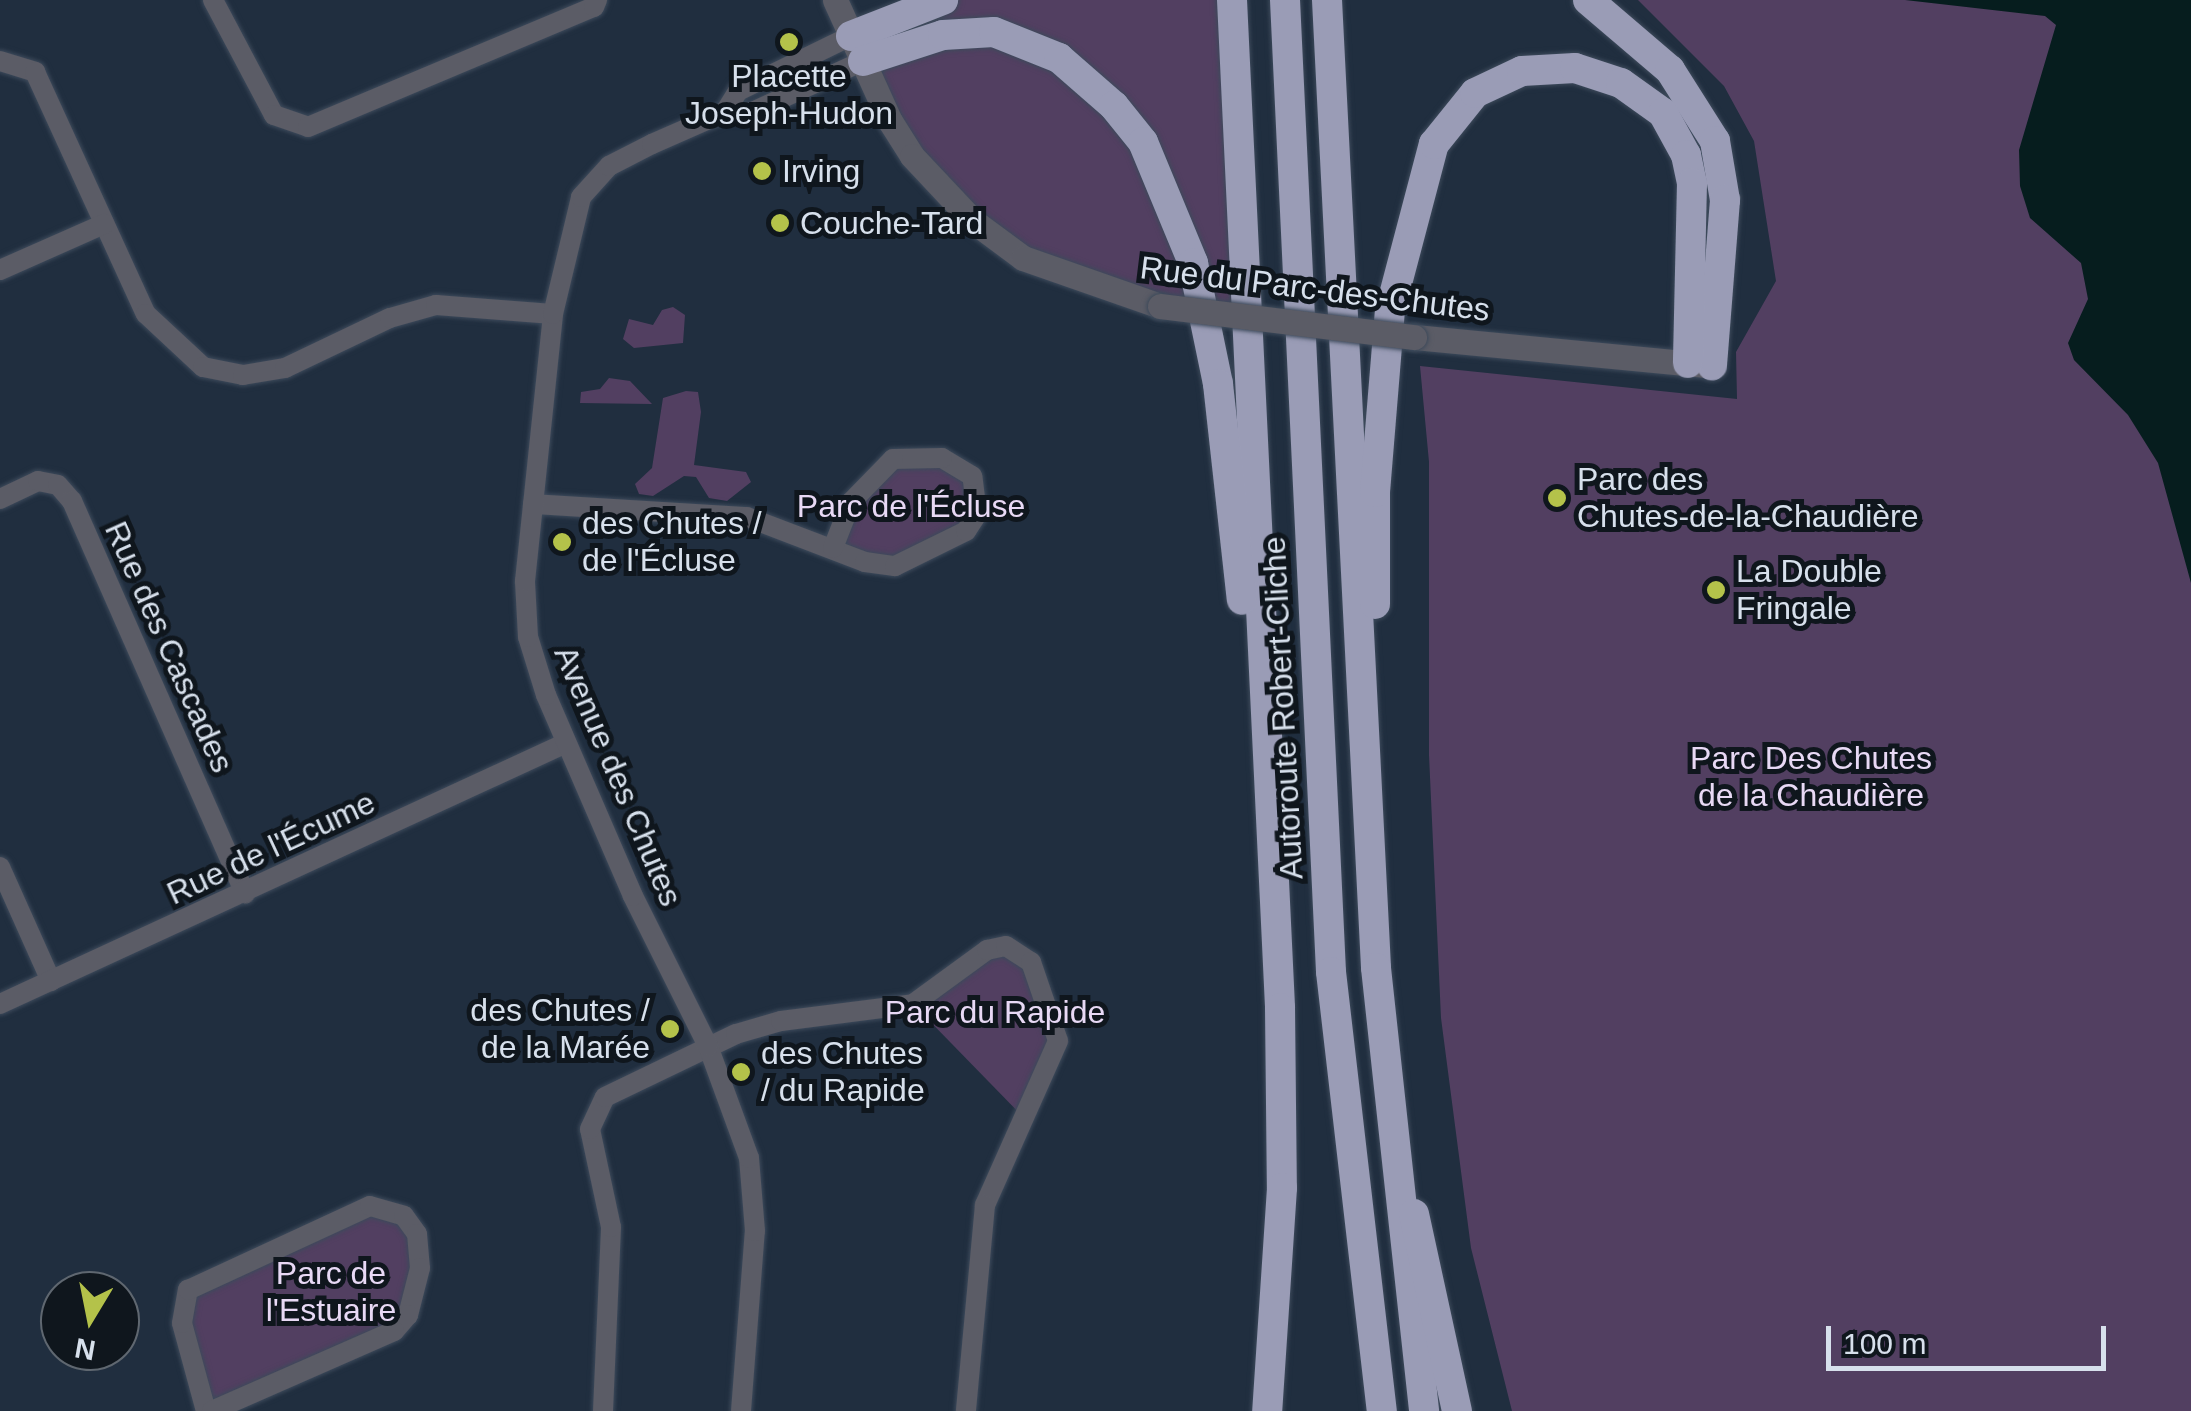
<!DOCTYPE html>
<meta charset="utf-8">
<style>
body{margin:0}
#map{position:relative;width:2191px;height:1411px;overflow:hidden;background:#202e3f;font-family:Arial,sans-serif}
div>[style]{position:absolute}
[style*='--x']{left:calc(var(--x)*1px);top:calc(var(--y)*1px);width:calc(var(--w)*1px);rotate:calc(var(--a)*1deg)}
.green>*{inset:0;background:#523f61}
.water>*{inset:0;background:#061d1e}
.roads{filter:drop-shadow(0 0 2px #3d4a5b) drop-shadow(0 0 2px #3d4a5b)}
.minor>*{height:20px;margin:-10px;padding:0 10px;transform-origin:10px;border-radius:10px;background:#5b5c66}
.tertiary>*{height:25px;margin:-12.5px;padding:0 12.5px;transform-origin:12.5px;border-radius:12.5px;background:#5b5c66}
.motorway>*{height:30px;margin:-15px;padding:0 15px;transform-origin:15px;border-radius:15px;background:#9a9cb6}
.bridges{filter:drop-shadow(0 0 2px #3d4a5b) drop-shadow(0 0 2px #3d4a5b)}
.tertiary-bridge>*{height:25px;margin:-12.5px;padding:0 12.5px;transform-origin:12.5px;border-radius:12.5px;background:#5b5c66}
.dots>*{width:28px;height:28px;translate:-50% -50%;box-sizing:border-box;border:5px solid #0f161d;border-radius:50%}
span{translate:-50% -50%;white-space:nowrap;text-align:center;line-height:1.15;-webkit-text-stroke:10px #0f161d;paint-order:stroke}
.poi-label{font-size:32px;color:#d7e0ec}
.left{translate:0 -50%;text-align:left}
.right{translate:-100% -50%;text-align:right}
.street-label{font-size:32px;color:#d7e0ec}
.park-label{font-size:32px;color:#e8d9f5}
.north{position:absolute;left:40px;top:1271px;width:100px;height:100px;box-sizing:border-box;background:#0f161d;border:2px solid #5f6770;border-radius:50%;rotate:190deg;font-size:28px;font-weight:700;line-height:40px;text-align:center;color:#d7e0ec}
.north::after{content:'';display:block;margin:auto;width:35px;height:45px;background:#b4c24a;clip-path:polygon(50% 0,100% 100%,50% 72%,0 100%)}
.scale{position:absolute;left:1826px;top:1326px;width:280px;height:45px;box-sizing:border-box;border:5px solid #d7e0ec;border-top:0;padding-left:12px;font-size:30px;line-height:35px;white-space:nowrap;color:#d7e0ec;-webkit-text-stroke:8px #0f161d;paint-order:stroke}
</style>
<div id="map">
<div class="green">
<div style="clip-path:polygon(935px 0,1232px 0,1249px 317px,1069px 279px,943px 192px,863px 61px)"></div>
<div style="clip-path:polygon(1638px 0,2191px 0,2191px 1411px,1512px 1411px,1471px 1248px,1441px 1018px,1429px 755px,1429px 462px,1420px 366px,1737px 399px,1736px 352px,1776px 281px,1754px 141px,1724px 86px)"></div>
<div style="clip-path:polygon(673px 307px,685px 315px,683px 343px,634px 348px,623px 339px,629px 319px,653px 325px,662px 310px)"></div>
<div style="clip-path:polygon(609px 378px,630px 381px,652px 404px,580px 403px,581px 392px,600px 389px)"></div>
<div style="clip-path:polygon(686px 391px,698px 392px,701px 412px,694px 465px,746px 472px,751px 482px,727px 501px,709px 498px,696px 477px,684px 476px,653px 496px,639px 494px,635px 484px,652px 468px,663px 398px)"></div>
<div style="clip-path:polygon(893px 459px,962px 467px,977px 514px,895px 566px,833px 548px,851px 502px)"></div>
<div style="clip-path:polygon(987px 950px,1021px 952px,1056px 1024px,1024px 1118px,913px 1004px)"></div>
<div style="clip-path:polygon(370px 1206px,417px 1234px,408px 1315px,212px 1411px,182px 1323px,188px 1290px)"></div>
</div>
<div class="water">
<div style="clip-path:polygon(1905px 0,2191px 0,2191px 583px,2158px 463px,2128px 415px,2074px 360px,2068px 343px,2088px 299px,2081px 263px,2030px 218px,2020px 186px,2019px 150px,2056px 25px,2045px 16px)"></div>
</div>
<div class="roads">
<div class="minor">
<div style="--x:213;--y:0;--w:130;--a:62.1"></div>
<div style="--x:274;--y:115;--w:36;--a:19"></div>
<div style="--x:308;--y:127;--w:310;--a:-22.8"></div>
<div style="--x:594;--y:7;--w:8;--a:-67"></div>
<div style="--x:0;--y:61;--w:37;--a:17"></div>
<div style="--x:35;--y:72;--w:266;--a:65.4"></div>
<div style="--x:146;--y:314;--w:78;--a:42.9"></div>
<div style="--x:203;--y:367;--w:41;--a:11.3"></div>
<div style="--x:243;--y:375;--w:43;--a:-9.5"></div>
<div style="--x:285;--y:368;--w:116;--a:-25.5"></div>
<div style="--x:390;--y:318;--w:48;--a:-15.8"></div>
<div style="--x:436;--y:305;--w:117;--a:4.4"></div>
<div style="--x:725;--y:112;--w:25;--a:-58"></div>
<div style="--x:738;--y:91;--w:126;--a:-26"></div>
<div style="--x:0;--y:270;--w:114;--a:-23.9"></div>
<div style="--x:0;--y:499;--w:42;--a:-25.3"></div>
<div style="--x:38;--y:481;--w:20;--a:11"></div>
<div style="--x:58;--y:485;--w:21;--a:49"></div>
<div style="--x:72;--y:501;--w:429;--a:66.2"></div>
<div style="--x:533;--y:504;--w:214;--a:3.5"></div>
<div style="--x:747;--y:517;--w:126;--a:20.9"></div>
<div style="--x:865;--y:562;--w:30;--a:8"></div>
<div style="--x:895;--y:566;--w:79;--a:-26.2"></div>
<div style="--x:966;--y:531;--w:20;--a:-57"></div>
<div style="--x:977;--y:514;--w:38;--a:-97"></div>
<div style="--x:972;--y:476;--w:35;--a:-149"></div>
<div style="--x:942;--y:458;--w:49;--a:178.8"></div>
<div style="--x:893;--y:459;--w:60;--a:134.3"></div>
<div style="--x:851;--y:502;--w:49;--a:111.4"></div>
<div style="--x:0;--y:867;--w:125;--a:65.9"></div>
<div style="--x:0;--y:1004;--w:623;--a:-24.76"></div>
<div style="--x:206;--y:1411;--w:91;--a:-105.3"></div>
<div style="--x:182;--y:1323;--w:34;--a:-80"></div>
<div style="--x:188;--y:1290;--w:200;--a:-24.8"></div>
<div style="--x:370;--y:1206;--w:35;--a:16"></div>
<div style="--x:404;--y:1216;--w:22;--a:54"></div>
<div style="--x:417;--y:1234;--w:34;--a:85"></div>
<div style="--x:420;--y:1268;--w:49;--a:104.3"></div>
<div style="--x:408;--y:1315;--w:21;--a:131"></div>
<div style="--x:394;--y:1331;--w:199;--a:156.3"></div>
<div style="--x:603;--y:1411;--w:184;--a:-87.5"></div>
<div style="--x:611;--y:1227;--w:100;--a:-102.1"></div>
<div style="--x:590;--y:1129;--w:35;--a:-65"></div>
<div style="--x:605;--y:1097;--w:145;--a:-25.7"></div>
<div style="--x:736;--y:1034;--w:47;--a:-16.1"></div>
<div style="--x:781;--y:1021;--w:133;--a:-7.3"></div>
<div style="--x:913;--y:1004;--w:92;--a:-36.1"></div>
<div style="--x:987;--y:950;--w:19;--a:-12"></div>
<div style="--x:1006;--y:946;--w:30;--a:33"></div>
<div style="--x:1031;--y:962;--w:83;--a:71.1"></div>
<div style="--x:1058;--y:1041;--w:180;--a:114"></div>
<div style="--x:985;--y:1205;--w:207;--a:95.3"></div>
<div style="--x:741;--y:1411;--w:181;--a:-85.6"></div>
<div style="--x:755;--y:1231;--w:73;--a:-94.7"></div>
<div style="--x:749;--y:1158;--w:119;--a:-110.1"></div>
<div style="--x:708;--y:1046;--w:168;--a:-116.6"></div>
<div style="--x:633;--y:896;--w:219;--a:-113.4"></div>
<div style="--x:546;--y:695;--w:61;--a:-107.2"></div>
<div style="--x:528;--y:637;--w:56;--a:-93.1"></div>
<div style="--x:525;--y:581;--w:268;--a:-84"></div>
<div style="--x:553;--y:314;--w:120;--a:-76.5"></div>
<div style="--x:581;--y:197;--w:42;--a:-47.9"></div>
<div style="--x:609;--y:166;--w:48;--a:-27.1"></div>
<div style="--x:652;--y:144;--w:80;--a:-23.7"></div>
<div style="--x:725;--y:112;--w:25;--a:2"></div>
<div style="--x:750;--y:113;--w:124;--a:-24.7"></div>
</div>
<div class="tertiary">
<div style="--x:835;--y:0;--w:133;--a:65.6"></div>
<div style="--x:890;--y:121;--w:41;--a:57.8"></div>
<div style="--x:912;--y:156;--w:89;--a:46.8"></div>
<div style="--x:973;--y:221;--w:62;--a:36.5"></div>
<div style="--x:1023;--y:258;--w:145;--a:19.3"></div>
<div style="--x:1414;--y:337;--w:294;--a:5.5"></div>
</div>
<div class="motorway">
<div style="--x:1232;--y:0;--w:1009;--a:87.27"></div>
<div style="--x:1280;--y:1008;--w:180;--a:89.4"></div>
<div style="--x:1282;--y:1188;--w:224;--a:93.8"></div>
<div style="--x:1285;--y:0;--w:973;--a:87.29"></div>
<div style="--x:1331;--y:972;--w:442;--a:83.4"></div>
<div style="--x:1327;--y:0;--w:969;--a:87.1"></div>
<div style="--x:1376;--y:968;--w:446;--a:83.8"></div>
<div style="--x:1588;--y:0;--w:108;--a:40.5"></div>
<div style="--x:1670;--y:70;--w:84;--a:57.6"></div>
<div style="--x:1715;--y:141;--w:60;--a:80.4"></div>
<div style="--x:1725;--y:200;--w:166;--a:94.5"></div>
<div style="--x:851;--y:36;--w:99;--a:-21.4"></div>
<div style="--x:863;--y:61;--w:84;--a:-18"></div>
<div style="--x:943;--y:35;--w:51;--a:-3.4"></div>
<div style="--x:994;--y:32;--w:70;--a:21.8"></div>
<div style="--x:1059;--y:58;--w:73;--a:41.1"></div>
<div style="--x:1114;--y:106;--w:46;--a:51.1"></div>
<div style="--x:1143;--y:142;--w:131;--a:67.5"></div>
<div style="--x:1193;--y:263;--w:124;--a:78.3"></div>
<div style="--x:1218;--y:384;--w:217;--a:83.7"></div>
<div style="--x:1375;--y:604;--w:112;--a:-90"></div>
<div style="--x:1375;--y:492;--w:183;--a:-85.3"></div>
<div style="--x:1390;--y:310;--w:172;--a:-75.2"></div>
<div style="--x:1434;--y:144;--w:65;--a:-51.2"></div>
<div style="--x:1475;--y:93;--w:52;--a:-25.1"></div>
<div style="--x:1522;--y:71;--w:53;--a:-3.2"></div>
<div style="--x:1575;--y:68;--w:48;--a:18.1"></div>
<div style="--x:1621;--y:83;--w:52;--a:35.5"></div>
<div style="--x:1663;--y:113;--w:48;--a:61.3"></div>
<div style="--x:1686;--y:155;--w:29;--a:78"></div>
<div style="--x:1692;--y:183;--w:180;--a:91.3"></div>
<div style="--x:1414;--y:1214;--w:202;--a:77.7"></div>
</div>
</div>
<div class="bridges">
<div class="tertiary-bridge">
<div style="--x:1160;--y:306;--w:256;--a:7"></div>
</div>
</div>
<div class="dots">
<div style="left:789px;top:42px;background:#b4c24a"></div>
<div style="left:762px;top:171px;background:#b4c24a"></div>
<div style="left:780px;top:223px;background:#b4c24a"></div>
<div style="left:1557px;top:498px;background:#b4c24a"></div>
<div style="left:562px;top:542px;background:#b4c24a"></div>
<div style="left:1716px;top:590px;background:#b4c24a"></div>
<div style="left:670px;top:1029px;background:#b4c24a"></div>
<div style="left:741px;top:1072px;background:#b4c24a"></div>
</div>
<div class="poi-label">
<span style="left:789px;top:95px">Placette<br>Joseph-Hudon</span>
<span class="left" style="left:782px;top:171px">Irving</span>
<span class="left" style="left:800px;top:223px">Couche-Tard</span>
<span class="left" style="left:1577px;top:498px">Parc des<br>Chutes-de-la-Chaudière</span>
<span class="left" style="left:582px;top:542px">des Chutes /<br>de l'Écluse</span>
<span class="left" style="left:1736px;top:590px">La Double<br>Fringale</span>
<span class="right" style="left:650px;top:1029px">des Chutes /<br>de la Marée</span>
<span class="left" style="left:761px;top:1072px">des Chutes<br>/ du Rapide</span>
</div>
<div class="street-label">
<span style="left:1315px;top:289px;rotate:7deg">Rue du Parc-des-Chutes</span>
<span style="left:169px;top:647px;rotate:66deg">Rue des Cascades</span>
<span style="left:1283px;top:708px;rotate:-93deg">Autoroute Robert-Cliche</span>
<span style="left:618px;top:776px;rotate:67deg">Avenue des Chutes</span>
<span style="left:271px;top:848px;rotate:-25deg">Rue de l'Écume</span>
</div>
<div class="park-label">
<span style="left:911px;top:506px">Parc de l'Écluse</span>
<span style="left:1811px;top:777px">Parc Des Chutes<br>de la Chaudière</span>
<span style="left:995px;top:1012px">Parc du Rapide</span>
<span style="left:331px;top:1292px">Parc de<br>l'Estuaire</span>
</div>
<div class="north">N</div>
<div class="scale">100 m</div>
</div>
